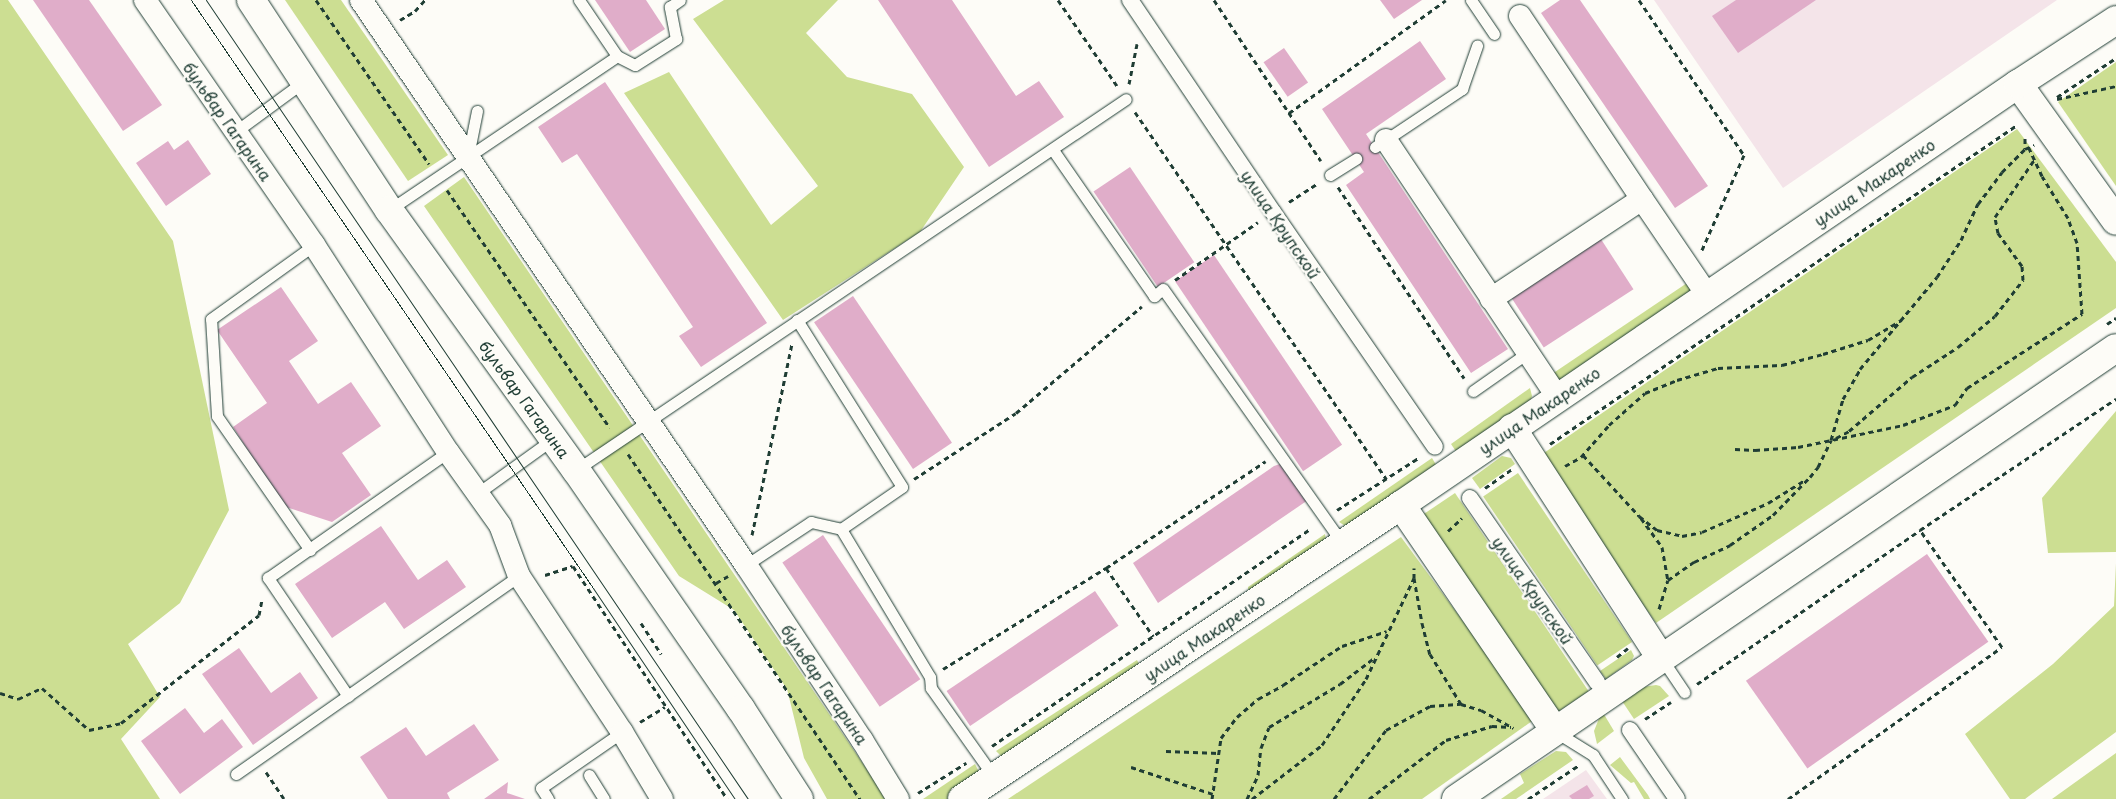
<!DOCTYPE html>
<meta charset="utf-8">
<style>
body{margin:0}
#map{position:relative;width:2116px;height:799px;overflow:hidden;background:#fdfcf7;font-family:"Playpen Sans",sans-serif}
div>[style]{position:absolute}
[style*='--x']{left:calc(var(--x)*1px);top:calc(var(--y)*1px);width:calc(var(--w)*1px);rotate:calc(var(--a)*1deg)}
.built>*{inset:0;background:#f4e4e9}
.green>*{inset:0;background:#ccde92;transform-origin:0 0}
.building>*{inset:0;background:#e0adc9;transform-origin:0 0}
.path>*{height:3px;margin-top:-1.5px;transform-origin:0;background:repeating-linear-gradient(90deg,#1f3d34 0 5px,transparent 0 9px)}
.roads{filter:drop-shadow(0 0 1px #1f3d34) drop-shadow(0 0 1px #1f3d34)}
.service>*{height:11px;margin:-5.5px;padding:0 5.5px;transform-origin:5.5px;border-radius:5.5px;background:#fdfcf7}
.pedestrian>*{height:16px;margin:-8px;padding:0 8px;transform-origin:8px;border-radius:8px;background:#fdfcf7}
.minor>*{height:22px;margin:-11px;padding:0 11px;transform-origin:11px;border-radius:11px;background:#fdfcf7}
.secondary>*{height:28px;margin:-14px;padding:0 14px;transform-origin:14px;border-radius:14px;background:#fdfcf7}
.primary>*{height:28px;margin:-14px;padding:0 14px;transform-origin:14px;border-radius:14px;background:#fdfcf7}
.tram>*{height:1px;margin:-0.5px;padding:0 0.5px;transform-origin:0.5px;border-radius:0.5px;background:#1f3d34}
span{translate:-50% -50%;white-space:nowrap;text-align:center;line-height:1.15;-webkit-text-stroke:5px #fdfcf7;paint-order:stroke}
.street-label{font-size:16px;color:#1f3d34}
</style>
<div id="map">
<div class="built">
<div style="clip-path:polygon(1654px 0,2057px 0,1783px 188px)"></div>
<div style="clip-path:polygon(1586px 770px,1607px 799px,1543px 799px)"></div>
</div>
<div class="green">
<div style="clip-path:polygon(0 0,8px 0,173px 241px,229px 510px,180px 603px,128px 644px,160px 697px,121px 739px,160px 799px,0 799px)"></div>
<div style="clip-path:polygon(285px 0,341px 0,448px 155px,408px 181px)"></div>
<div style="clip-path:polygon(724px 0,838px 0,806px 33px,847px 77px,912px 94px,964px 167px,920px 232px,783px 320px,624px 93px,669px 72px,771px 225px,818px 186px,693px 19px)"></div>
<div style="clip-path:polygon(2116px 62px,2116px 186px,2058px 102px)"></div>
<div style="clip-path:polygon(2017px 129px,2116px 262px,2116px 308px,1656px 623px,1538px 457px)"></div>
<div style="clip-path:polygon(464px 177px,887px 799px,827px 799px,804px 758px,787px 689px,734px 610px,679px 576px,424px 206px)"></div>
<div style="clip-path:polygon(1690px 281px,1695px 288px,1560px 382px,1549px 376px)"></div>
<div style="clip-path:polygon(1530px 388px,1532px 396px,1529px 405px,1457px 453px,1451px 444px)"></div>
<div style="clip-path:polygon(2116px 411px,2116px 552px,2048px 553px,2042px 498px)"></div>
<div style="clip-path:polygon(1502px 456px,1511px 458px,1515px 464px,1480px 489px,1472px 478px)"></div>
<div style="clip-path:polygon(1432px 458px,1438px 468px,1347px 527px,1339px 522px)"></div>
<div style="left:1518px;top:473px;width:204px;height:42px;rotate:56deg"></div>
<div style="left:1455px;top:493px;width:239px;height:39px;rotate:56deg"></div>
<div style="clip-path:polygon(1325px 534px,1326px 541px,1290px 572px,1248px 590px,1248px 587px)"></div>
<div style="clip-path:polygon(1401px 537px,1535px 719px,1422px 799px,1008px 799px)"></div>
<div style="clip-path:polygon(2116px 563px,2116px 732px,2025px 799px,2010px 799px,1965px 734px,2053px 664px,2114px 606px)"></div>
<div style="clip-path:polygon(1631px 650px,1634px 656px,1632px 660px,1606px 679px,1600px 671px)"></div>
<div style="clip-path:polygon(1137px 660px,1139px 664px,1004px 759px,996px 751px)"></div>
<div style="clip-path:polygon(1656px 685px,1660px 686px,1669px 696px,1634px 719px,1622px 701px,1643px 687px)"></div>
<div style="clip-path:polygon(1602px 711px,1614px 731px,1597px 744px,1594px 731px)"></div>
<div style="clip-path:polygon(1556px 751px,1566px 752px,1573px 760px,1516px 799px,1501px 799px,1524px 783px,1520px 774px)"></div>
<div style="clip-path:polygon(2116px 753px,2116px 799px,2052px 799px)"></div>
<div style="clip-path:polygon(1620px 757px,1648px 795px,1650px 799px,1644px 799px,1634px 782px,1631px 783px,1610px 765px)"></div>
<div style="clip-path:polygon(975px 764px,980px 774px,953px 799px,923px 799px)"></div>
</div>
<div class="building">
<div style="clip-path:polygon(33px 0,89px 0,162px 105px,123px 131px)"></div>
<div style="clip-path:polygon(595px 0,646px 0,665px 29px,630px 52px)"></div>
<div style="clip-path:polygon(878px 0,952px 0,1016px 96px,1039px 81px,1064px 117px,989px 167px)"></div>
<div style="clip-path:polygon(1380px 0,1422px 0,1394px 19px)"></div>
<div style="clip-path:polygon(1560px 0,1580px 0,1708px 186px,1675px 208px,1541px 13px)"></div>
<div style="clip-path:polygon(1736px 0,1816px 0,1738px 53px,1712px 16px)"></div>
<div style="clip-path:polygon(1420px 41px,1446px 79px,1366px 134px,1508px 349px,1471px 373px,1346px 185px,1364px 172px,1322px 109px)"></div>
<div style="left:1284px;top:48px;width:42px;height:25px;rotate:55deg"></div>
<div style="clip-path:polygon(605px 82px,767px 323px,701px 367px,679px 336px,693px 327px,577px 154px,562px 163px,538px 127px)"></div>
<div style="clip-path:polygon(188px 140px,211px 174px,166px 206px,136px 163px,168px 141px,174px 150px)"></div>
<div style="left:1130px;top:167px;width:115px;height:44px;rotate:56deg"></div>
<div style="left:1597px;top:233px;width:67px;height:107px;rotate:57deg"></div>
<div style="left:1214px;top:255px;width:229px;height:47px;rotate:56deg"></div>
<div style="clip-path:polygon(281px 287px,318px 341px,289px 361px,318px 404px,351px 382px,381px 426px,342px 453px,371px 495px,332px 522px,283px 506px,233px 427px,267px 403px,217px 330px)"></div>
<div style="left:853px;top:296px;width:177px;height:47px;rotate:56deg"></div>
<div style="clip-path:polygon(1283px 463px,1308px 500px,1158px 603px,1133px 563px,1274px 466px)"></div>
<div style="clip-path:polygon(381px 526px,418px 580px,447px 560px,466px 587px,404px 629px,385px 602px,332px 638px,295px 584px)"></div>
<div style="left:823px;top:535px;width:174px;height:49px;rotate:56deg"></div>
<div style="left:1927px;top:554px;width:107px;height:221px;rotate:55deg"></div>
<div style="left:1095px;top:591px;width:42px;height:179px;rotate:56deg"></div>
<div style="clip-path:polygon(239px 648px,271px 693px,300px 672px,318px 698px,253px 745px,202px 674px)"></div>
<div style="clip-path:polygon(185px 708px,204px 733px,222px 719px,243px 747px,180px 794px,141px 741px)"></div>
<div style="clip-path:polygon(474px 724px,499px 760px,447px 793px,450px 799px,388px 799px,360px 757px,406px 727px,426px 756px)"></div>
<div style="clip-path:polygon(508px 782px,507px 793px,525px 799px,484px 799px)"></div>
<div style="clip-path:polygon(1587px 785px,1594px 796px,1589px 799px,1572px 799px,1569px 796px)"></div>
</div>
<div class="path">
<div style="--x:316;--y:0;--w:199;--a:55.4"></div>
<div style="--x:1058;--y:0;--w:104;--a:55.5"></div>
<div style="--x:1214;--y:0;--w:193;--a:56.4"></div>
<div style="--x:1639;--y:0;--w:187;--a:55.9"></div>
<div style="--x:1744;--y:155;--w:104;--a:113.9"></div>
<div style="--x:400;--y:20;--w:17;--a:-31"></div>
<div style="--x:415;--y:11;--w:15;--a:-48"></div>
<div style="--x:1129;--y:84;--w:41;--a:-78.7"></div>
<div style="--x:2057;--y:97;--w:71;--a:-33.5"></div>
<div style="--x:2057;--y:99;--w:60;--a:-12.4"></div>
<div style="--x:1135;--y:112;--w:445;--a:55.6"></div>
<div style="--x:1289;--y:113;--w:193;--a:-35.7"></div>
<div style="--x:2025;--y:138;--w:11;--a:90"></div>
<div style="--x:1338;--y:187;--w:229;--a:56.6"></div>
<div style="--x:447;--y:190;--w:288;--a:55.6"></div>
<div style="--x:1289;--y:202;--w:33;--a:-33"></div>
<div style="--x:1175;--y:280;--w:101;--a:-34.9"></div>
<div style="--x:2107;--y:324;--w:11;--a:-34"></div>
<div style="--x:1836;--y:438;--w:15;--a:-28"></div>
<div style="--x:1849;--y:431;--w:83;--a:-40.6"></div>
<div style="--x:1912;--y:377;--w:55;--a:-33.1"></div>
<div style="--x:1958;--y:347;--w:48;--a:-40"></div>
<div style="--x:1995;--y:316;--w:46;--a:-52.1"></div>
<div style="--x:2023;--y:280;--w:14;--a:-94"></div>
<div style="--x:2022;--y:266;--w:41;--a:-126"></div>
<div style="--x:1998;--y:233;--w:16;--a:-101"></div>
<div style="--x:1995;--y:217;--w:69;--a:-55.6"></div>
<div style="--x:1550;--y:444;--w:566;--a:-34.34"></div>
<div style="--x:1735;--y:449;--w:20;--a:3"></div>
<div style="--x:1755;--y:450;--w:43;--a:-4"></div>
<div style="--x:1798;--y:447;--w:107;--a:-11.8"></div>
<div style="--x:1903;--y:425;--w:56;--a:-21"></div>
<div style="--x:1955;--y:405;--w:21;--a:-55"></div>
<div style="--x:1967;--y:388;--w:137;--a:-32.8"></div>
<div style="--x:2082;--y:314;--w:71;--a:-94"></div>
<div style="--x:2077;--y:243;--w:27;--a:-110"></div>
<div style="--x:2068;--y:218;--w:49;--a:-121.8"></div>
<div style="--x:2042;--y:176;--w:31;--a:-115"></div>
<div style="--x:628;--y:454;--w:416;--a:56.1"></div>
<div style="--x:1583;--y:455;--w:83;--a:47.4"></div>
<div style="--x:1639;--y:516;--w:23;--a:38"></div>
<div style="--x:1657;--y:530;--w:26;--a:13"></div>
<div style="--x:1682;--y:536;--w:20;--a:-11"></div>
<div style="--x:1702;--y:532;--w:72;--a:-23.7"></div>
<div style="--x:1768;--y:503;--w:44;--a:-31.9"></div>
<div style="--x:1565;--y:466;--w:18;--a:-29"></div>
<div style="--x:1581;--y:457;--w:43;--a:-48.8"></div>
<div style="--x:1609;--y:425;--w:48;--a:-41.6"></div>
<div style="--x:1645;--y:393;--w:35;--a:-22"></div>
<div style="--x:1677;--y:380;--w:43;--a:-16.3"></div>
<div style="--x:1718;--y:368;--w:64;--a:-2.7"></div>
<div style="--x:1782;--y:365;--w:42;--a:-15"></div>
<div style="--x:1823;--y:354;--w:47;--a:-17.3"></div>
<div style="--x:1868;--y:340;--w:39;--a:-31"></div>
<div style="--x:914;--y:479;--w:121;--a:-32.9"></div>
<div style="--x:1016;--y:413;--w:165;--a:-40.3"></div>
<div style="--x:1485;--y:488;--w:32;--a:-35"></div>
<div style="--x:1337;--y:510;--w:98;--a:-32.6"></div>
<div style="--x:1641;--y:518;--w:36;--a:54"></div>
<div style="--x:1662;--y:547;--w:34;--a:80"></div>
<div style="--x:1448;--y:531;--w:19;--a:-43"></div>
<div style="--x:752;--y:535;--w:196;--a:-78.2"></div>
<div style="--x:1106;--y:568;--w:83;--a:55.3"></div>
<div style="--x:545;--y:575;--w:29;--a:-18"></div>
<div style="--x:573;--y:566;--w:279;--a:56.5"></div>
<div style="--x:1414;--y:578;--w:46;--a:79.9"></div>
<div style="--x:1422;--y:623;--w:32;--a:76"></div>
<div style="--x:1430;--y:654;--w:59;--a:58.2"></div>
<div style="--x:716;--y:583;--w:14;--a:-30"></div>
<div style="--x:1659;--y:609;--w:30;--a:-73"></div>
<div style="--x:1668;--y:580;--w:32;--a:-35"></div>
<div style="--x:1694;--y:562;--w:40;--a:-25"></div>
<div style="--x:1730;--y:545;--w:52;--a:-34.9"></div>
<div style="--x:1773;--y:515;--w:53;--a:-45.8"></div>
<div style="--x:1810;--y:477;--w:13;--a:-51"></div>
<div style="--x:1818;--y:467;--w:30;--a:-64"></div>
<div style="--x:1831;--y:440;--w:43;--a:-73.7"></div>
<div style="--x:1843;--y:399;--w:34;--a:-60"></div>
<div style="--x:1860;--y:369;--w:120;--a:-50.1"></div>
<div style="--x:1937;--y:277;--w:44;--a:-57"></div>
<div style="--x:1961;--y:240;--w:40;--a:-65"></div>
<div style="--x:1978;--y:204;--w:40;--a:-53"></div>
<div style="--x:2002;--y:172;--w:33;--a:-45"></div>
<div style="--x:2025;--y:149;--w:10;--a:-24"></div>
<div style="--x:641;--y:623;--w:37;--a:57"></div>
<div style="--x:1617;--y:657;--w:14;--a:-39"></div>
<div style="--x:943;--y:669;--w:192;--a:-31.8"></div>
<div style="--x:1106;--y:568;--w:192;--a:-33.8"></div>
<div style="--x:1697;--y:684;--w:271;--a:-34.6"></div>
<div style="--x:1920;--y:530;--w:236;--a:-33.8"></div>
<div style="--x:0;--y:693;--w:19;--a:18"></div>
<div style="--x:18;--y:699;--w:26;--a:-25"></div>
<div style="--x:42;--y:688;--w:63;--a:41.8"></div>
<div style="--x:89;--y:730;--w:33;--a:-12"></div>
<div style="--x:121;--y:723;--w:175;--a:-38"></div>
<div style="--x:259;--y:615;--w:15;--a:-79"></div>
<div style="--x:1645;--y:719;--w:31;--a:-33"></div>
<div style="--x:640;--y:722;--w:29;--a:-31"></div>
<div style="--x:992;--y:746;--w:386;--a:-34.3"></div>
<div style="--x:1166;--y:751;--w:53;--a:2.2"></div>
<div style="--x:1131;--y:767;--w:86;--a:18.2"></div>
<div style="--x:266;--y:772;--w:32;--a:56"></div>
<div style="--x:918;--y:793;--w:57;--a:-32"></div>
<div style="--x:1212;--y:799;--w:62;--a:-81.6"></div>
<div style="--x:1221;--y:738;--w:26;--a:-53"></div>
<div style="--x:1237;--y:717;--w:28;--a:-41"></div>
<div style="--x:1258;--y:699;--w:29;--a:-29"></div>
<div style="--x:1283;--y:685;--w:71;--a:-33.5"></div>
<div style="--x:1342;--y:646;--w:47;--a:-18.4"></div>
<div style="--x:1247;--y:799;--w:26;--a:-65"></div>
<div style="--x:1258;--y:775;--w:27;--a:-84"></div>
<div style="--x:1261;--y:748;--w:22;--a:-69"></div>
<div style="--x:1269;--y:727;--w:83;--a:-31.2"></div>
<div style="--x:1340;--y:684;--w:43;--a:-37.4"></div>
<div style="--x:1252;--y:799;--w:88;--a:-37.6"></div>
<div style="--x:1322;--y:745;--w:79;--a:-56.3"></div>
<div style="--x:1366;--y:679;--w:112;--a:-64.6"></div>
<div style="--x:1414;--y:578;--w:10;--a:-90"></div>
<div style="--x:1334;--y:799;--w:86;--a:-53"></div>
<div style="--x:1386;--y:730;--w:50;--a:-28.6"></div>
<div style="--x:1430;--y:706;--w:31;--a:-4"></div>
<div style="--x:1461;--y:704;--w:21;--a:17"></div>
<div style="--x:1481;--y:710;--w:37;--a:29"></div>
<div style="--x:1369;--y:799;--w:97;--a:-37.5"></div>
<div style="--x:1446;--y:740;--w:48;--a:-16.9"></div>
<div style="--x:1492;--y:726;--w:19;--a:3"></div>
<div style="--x:1528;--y:799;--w:61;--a:-33.7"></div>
<div style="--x:1788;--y:799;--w:262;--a:-35.4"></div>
<div style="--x:2002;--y:647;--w:143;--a:-125"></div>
</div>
<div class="roads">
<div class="service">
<div style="--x:579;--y:0;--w:68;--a:55.8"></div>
<div style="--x:617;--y:56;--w:20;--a:27"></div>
<div style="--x:635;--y:65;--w:49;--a:-32.4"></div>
<div style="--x:676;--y:39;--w:33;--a:-101"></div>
<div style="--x:670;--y:7;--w:12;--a:-35"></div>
<div style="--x:1471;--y:0;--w:41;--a:55.9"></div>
<div style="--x:235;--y:132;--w:84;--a:-36.3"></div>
<div style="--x:1375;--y:147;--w:105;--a:-33.7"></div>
<div style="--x:1462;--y:89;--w:46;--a:-70.8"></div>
<div style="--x:1053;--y:150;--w:178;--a:55.3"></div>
<div style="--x:1154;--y:296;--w:11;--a:-38"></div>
<div style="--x:1163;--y:289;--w:312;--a:54.8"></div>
<div style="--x:468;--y:156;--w:46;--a:-78.7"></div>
<div style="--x:1330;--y:175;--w:31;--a:-32"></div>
<div style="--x:389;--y:210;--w:275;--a:-34"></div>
<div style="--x:797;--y:320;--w:197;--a:57.8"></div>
<div style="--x:902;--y:487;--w:74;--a:145.5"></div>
<div style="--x:841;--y:529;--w:173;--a:59"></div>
<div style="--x:930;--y:677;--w:11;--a:85"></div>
<div style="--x:931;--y:688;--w:109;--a:54.7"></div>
<div style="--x:1473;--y:391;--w:66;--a:-35.1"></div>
<div style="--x:576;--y:470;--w:663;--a:-34"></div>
<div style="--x:478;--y:493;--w:92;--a:-35.8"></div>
<div style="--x:310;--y:550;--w:163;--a:-124.8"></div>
<div style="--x:217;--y:416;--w:97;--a:-93.5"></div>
<div style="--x:211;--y:319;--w:127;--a:-35.7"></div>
<div style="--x:746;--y:565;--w:78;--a:-33.5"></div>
<div style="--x:811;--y:522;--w:31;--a:13"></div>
<div style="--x:1662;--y:659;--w:40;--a:56"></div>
<div style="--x:348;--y:696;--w:143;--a:-124.1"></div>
<div style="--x:268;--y:578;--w:220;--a:-35"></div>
<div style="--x:1556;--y:732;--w:44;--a:31.9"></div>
<div style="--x:1593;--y:755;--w:53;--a:56.6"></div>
<div style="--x:236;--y:774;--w:345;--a:-35"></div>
<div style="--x:589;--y:775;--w:28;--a:58"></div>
<div style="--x:548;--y:799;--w:13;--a:-122"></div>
<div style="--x:541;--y:788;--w:98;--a:-34.7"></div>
</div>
<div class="pedestrian">
<div style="--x:1130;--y:0;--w:256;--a:56"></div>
<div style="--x:1273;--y:212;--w:285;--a:55.4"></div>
<div style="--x:1470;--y:498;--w:224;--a:55.4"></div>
<div style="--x:1630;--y:730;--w:83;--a:55.7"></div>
</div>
<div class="minor">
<div style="--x:145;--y:0;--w:298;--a:55.4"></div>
<div style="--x:314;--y:245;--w:247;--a:57.1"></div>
<div style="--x:448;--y:452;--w:90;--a:54.5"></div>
<div style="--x:500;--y:525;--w:54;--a:69.6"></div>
<div style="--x:519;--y:576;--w:187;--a:56.6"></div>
<div style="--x:622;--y:732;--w:78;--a:59.2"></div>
<div style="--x:361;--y:0;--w:684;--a:55.73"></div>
<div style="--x:746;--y:565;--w:210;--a:56.5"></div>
<div style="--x:862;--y:740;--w:69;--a:58.6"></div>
<div style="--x:1520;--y:16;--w:220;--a:56.3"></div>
<div style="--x:1386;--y:140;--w:310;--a:56.3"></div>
<div style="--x:1491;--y:299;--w:181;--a:-33.5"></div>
<div style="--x:1642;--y:199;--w:117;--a:55.8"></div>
</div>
<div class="secondary">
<div style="--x:2018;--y:84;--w:168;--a:54.4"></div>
<div style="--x:1512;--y:428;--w:274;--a:57.1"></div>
<div style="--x:1401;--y:505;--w:273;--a:55.7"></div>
<div style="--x:962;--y:799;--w:528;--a:-33.81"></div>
<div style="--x:1401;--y:505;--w:747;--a:-34.31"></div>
<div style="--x:2018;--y:84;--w:117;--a:-33.1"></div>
<div style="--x:1456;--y:799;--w:799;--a:-34.35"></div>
</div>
<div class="primary">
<div style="--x:251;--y:0;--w:251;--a:56.7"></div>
<div style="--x:389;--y:210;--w:320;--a:54.3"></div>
<div style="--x:576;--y:470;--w:290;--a:55.4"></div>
<div style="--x:741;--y:709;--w:107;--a:57.2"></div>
</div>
</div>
<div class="tram">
<div style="--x:191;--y:0;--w:712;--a:55.64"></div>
<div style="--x:593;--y:588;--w:254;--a:56.1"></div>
<div style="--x:206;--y:0;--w:965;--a:55.85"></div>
</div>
<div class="street-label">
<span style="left:228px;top:121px;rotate:55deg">бульвар Гагарина</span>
<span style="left:1874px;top:182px;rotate:-34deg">улица Макаренко</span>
<span style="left:1281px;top:224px;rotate:56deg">улица Крупской</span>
<span style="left:525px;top:399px;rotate:54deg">бульвар Гагарина</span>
<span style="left:1539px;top:410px;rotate:-34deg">улица Макаренко</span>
<span style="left:1533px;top:590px;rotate:55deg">улица Крупской</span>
<span style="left:1204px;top:637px;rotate:-34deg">улица Макаренко</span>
<span style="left:825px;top:684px;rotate:56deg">бульвар Гагарина</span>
</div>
</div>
